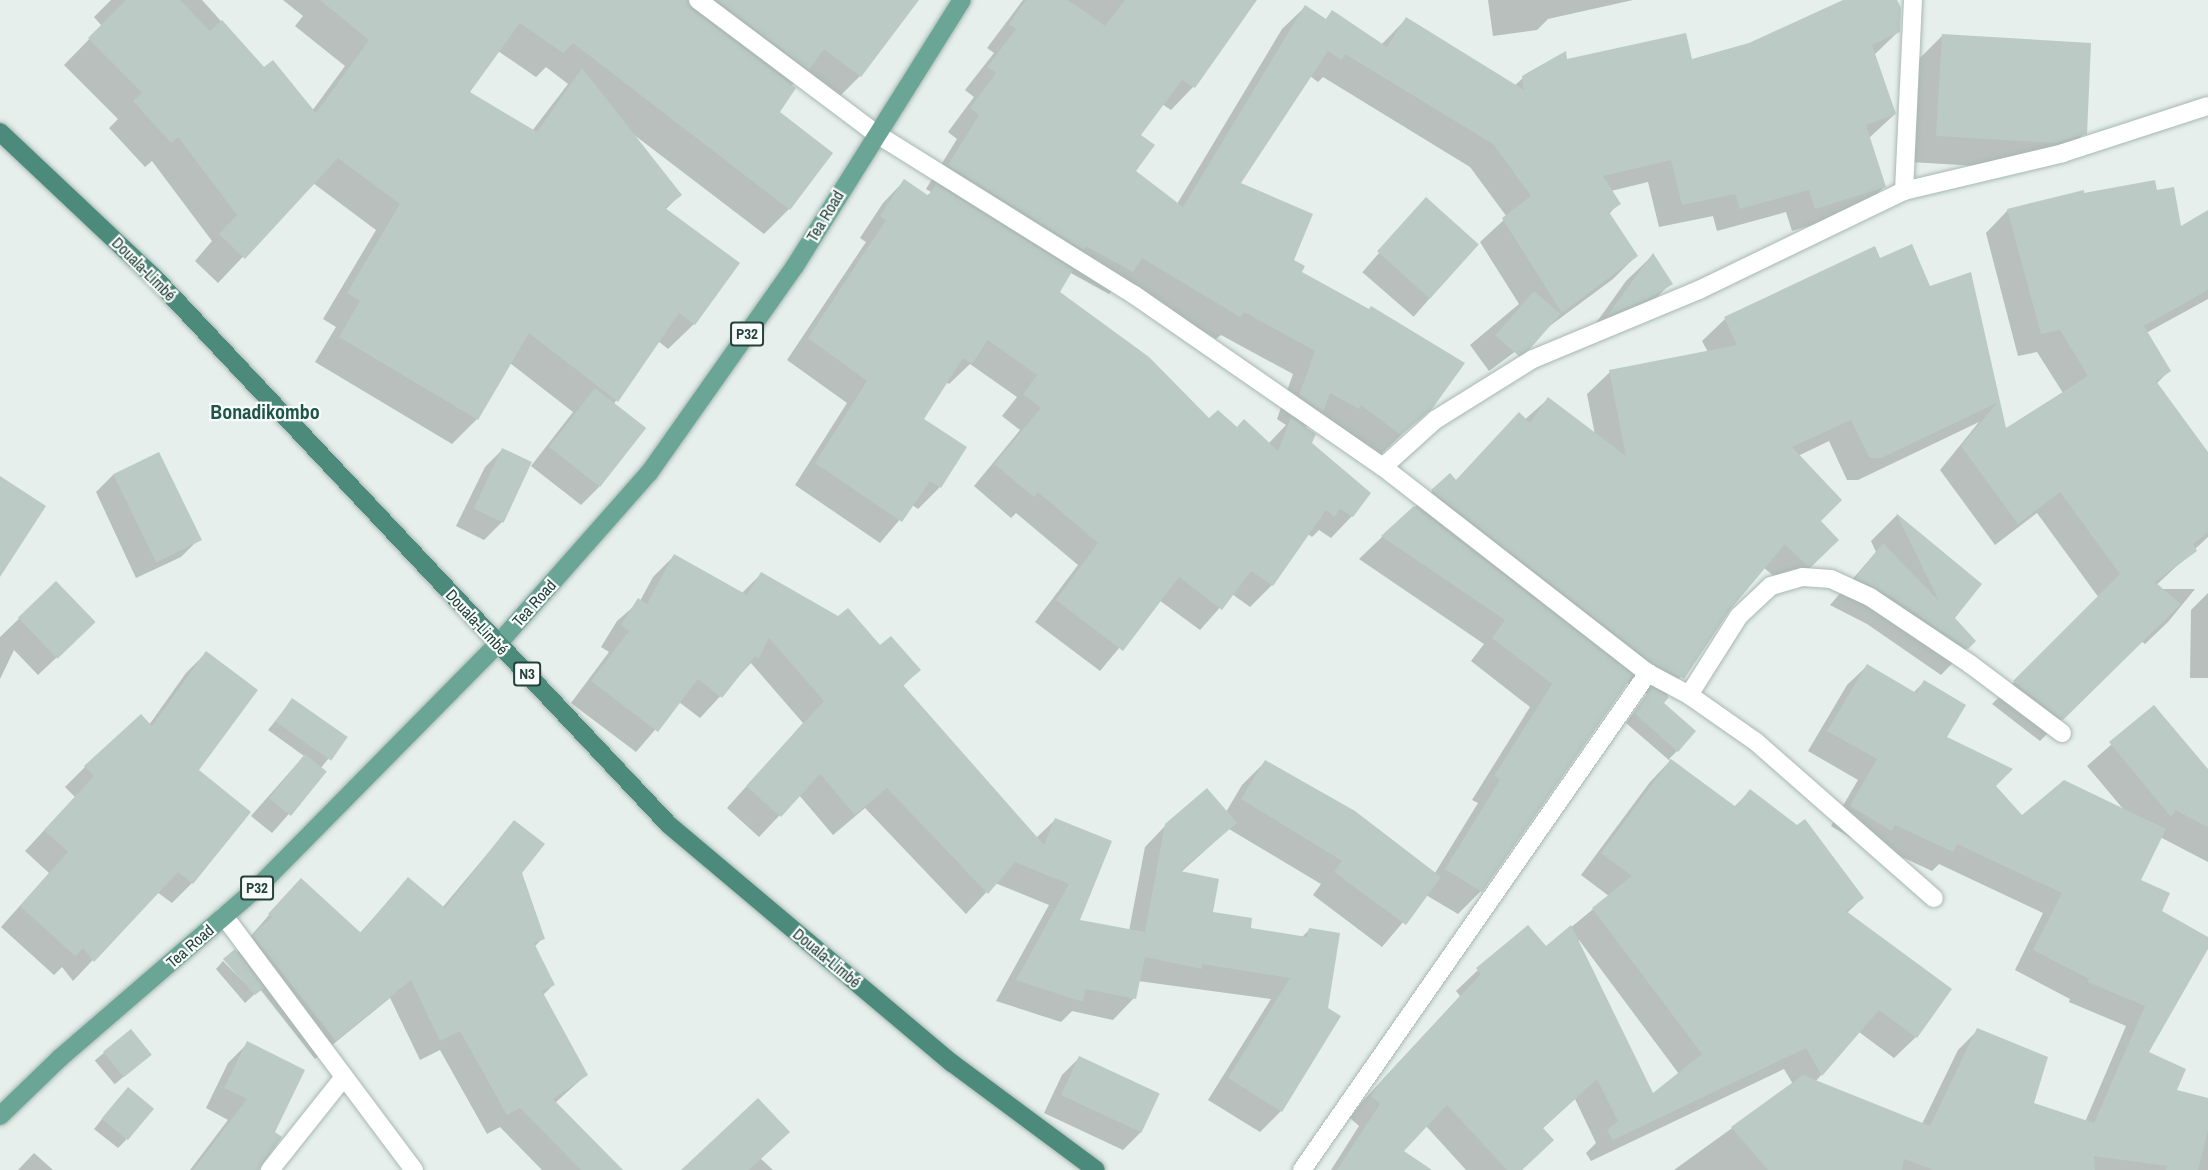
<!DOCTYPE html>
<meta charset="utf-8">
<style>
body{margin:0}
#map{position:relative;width:2208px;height:1170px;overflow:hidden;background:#e6efeb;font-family:"Archivo Narrow",sans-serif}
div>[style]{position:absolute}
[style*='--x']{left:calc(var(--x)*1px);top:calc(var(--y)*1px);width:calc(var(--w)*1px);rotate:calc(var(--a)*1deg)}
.shadow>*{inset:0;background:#0003;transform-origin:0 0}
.building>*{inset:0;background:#bbcac4;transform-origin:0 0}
.roads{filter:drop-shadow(0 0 2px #a8b8b2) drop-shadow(0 0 2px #a8b8b2)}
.minor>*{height:18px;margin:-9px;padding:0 9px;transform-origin:9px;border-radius:9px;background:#fff}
.primary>*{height:18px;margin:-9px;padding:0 9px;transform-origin:9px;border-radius:9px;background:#6aa596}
.trunk>*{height:18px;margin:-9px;padding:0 9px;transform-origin:9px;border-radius:9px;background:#4c8a7c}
span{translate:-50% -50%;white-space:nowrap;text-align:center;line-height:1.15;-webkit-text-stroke:4.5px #f7fbf9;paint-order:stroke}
.shield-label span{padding:2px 4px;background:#f7fbf9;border:2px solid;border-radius:4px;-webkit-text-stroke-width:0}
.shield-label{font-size:15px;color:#24423a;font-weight:700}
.street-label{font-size:16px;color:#24423a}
.quarter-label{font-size:20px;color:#1f5548;font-weight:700}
</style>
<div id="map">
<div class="shadow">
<div style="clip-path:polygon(evenodd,111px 0,202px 0,264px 69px,312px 111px,345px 66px,295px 26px,303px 16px,283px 0,902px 0,860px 76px,835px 101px,801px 76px,791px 86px,777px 112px,789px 209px,764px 234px,633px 134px,680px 195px,665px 210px,694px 324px,668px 349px,658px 341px,613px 405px,599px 487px,581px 505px,531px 466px,573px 412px,510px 363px,477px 419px,452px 444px,315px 362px,336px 327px,323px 319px,376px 230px,313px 183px,218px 283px,195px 261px,212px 241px,152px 161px,145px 167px,109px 128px,118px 119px,64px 65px,102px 26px,94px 17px,111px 0,498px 51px,536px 77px,546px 67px,568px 84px,532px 131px,468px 93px,498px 51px)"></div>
<div style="clip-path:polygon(evenodd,1023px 0,1255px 0,1193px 87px,1171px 110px,1162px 104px,1138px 135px,1134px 172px,1177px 204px,1282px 29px,1305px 7px,1325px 20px,1332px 12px,1381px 45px,1406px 19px,1514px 86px,1523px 78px,1565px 61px,1691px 61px,1749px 45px,1847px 0,1896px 0,1899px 31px,1874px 55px,1895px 114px,1869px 138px,1884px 187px,1861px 210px,1792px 231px,1786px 212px,1717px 231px,1713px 216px,1659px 227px,1648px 182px,1611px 191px,1619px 203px,1609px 214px,1636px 256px,1613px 279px,1489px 371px,1470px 345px,1519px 304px,1480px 242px,1507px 217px,1470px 167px,1323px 77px,1318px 82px,1310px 76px,1238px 184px,1300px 272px,1430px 408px,1378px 457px,1314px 419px,1305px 428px,1311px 444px,1352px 516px,1331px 538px,1319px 530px,1312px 537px,1308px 534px,1272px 585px,1250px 607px,1232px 594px,1200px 630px,1159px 600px,1100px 671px,1035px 622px,1078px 565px,1016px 513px,1011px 518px,974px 486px,1020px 430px,1002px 416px,1017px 397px,970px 364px,949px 384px,946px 382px,922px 420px,965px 448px,939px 488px,918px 509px,912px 505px,880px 543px,795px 485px,847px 403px,787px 360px,866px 242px,860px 238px,883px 203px,904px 181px,927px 196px,931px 192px,926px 189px,957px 139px,948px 132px,974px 97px,965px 90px,994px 53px,987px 48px,1023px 0,1069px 272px,1109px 294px,1122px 282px,1216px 339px,1221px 335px,1293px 374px,1277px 419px,1286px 425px,1268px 444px,1209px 420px,1058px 292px,1069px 272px)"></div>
<div style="clip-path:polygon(1488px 0,1633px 0,1548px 19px,1537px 30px,1493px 36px)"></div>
<div style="clip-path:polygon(1942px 36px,2085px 133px,2058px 160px,2027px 169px,1910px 162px,1916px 62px)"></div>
<div style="clip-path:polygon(evenodd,2156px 192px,2180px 229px,2208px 212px,2208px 299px,2146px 333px,2169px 371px,2156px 384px,2208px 455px,2208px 537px,2152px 589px,2195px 589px,2168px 622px,2145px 644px,2141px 641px,2040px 741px,1992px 704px,2099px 598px,2037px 513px,1995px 545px,1940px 470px,1979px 422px,1858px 480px,1847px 480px,1829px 441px,1798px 456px,1819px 521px,1815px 563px,1788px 588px,1763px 567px,1728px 609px,1662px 703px,1677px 751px,1669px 759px,1734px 807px,1750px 791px,1862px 898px,1847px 913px,1916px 1037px,1894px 1058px,1859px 1032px,1815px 1082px,1922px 1124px,1958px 1050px,1978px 1030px,2032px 1104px,2085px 1122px,2126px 1026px,2069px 1002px,2070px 999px,2015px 970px,2043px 913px,1939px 864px,1932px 871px,1876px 845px,1871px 850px,1831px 826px,1858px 780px,1808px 751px,1847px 685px,1867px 666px,1913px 693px,1924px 682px,1944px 738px,2022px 817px,2124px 810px,2087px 766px,2154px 707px,2208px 772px,2208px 862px,2160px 837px,2139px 881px,2160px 911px,2208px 939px,2208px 946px,2147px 1053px,2175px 1091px,2208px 1100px,2208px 1170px,1674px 1170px,1793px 1084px,1784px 1069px,1591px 1161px,1586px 1153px,1596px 1143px,1575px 1099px,1542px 1129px,1522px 1170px,1466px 1170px,1426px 1126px,1401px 1152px,1407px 1170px,1331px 1170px,1359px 1126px,1350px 1118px,1361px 1103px,1460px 996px,1456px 991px,1478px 970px,1546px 948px,1609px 896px,1581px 875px,1650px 782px,1670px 761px,1626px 723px,1647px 694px,1626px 682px,1481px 891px,1458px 914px,1426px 895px,1382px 947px,1313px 895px,1321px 884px,1229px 829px,1180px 873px,1211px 913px,1249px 929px,1301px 938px,1310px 929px,1281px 1111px,1260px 1132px,1208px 1100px,1271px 999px,1138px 981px,1134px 998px,1113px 1020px,1072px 1011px,1061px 1022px,996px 1001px,1049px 905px,995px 883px,966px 914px,865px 808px,833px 835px,799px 795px,759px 837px,727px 808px,803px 723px,751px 663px,700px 718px,679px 702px,636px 752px,571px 703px,609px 652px,601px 647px,617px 621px,640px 601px,653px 577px,674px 556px,741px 594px,761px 574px,919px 670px,903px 686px,1036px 838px,1055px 820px,1078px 921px,1129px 931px,1145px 847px,1166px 825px,1226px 812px,1242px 785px,1265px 762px,1435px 873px,1478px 803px,1472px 800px,1530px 707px,1471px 661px,1484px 644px,1359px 559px,1382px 537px,1450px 475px,1455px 481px,1548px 399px,1595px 435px,1587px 394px,1610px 372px,1708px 352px,1702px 341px,1725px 319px,1879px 260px,1929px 288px,1970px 274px,2005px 430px,2063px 393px,2037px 352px,2018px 356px,1986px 233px,2008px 210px,2082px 195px,2156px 192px,1579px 940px,1679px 1074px,1653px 1095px,1577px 941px,1579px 940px)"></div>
<div style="left:1426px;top:199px;width:68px;height:97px;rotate:41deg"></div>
<div style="clip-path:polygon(1653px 255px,1671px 283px,1644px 310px,1584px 340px,1626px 281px)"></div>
<div style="clip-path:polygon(503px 449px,502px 522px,484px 540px,456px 526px,485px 467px)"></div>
<div style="clip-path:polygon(114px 474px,199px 539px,181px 557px,136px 578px,96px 492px)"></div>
<div style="clip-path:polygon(1897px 515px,1980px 584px,1953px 618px,1967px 648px,1941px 675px,1867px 624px,1830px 605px,1876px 552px,1871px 541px)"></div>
<div style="clip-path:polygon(56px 583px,75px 640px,38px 675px,14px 650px,0 679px,0 637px)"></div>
<div style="clip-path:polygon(2208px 593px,2208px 678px,2190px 678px,2191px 610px)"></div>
<div style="clip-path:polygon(206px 653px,192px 883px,172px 903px,157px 892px,73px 981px,62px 967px,54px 975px,1px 927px,49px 873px,25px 851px,75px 797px,65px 787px,85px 767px,149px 725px,186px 673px)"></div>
<div style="clip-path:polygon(292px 700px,346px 737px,320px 769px,325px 773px,272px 833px,251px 816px,304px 756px,268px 730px)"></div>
<div style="clip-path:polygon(514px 822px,520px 873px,543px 938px,534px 947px,553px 985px,543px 995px,586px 1075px,555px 1103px,620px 1170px,542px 1170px,500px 1127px,487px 1134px,440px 1050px,420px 1060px,390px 998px,315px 1059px,260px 989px,245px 1003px,216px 969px,223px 961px,243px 981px,236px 953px,282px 900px,359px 934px,408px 879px,442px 908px)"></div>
<div style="left:130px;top:1031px;width:31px;height:46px;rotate:50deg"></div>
<div style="clip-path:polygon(248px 1043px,257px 1170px,190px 1170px,228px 1120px,206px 1108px,228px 1063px)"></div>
<div style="clip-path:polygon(1080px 1057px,1158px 1094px,1141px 1132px,1123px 1150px,1044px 1113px,1062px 1075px)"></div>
<div style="clip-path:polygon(119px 1098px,126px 1140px,118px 1148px,94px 1129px)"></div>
<div style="clip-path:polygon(34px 1153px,53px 1170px,18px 1170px)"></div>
<div style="clip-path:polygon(760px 1158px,773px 1170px,683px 1170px)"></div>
</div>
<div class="building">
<div style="clip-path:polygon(126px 0,180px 0,210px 31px,222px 20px,264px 67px,273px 60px,316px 113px,369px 40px,320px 0,687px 0,691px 9px,796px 88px,780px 112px,833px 153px,790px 210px,573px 43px,563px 53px,520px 23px,470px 92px,537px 132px,582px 68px,682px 195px,665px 208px,740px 263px,695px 325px,679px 313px,618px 402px,529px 333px,478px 420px,339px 337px,360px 301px,347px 293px,400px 204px,338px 158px,245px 259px,219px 234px,237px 215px,178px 137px,171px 143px,133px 101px,142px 93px,88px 38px)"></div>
<div style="clip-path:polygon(717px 0,919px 0,861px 77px,824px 49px,809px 70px)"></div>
<div style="clip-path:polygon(1026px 0,1068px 0,1105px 26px,1125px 0,1257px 0,1195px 88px,1182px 80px,1141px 135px,1155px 145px,1136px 171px,1183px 207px,1305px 5px,1326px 19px,1332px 10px,1387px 47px,1406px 17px,1524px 90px,1522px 76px,1566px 51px,1567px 59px,1686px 33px,1692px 59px,1749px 43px,1843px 0,1897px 0,1901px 8px,1900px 32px,1872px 45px,1896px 114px,1866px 125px,1886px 187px,1815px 209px,1809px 190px,1740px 209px,1735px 194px,1682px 205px,1671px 160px,1603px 176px,1621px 204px,1609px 212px,1638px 256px,1562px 313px,1502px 218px,1531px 196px,1493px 144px,1345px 54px,1342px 60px,1328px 51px,1241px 183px,1313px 214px,1294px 260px,1305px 266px,1302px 272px,1369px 309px,1371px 306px,1465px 363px,1432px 409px,1401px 435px,1361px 405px,1359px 409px,1330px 393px,1323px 412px,1299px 395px,1315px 351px,1244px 312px,1240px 317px,1142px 258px,1133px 272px,1086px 246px,1084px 250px,948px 165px,979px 115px,970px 108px,996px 73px,987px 67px,1016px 29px,1009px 24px)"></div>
<div style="clip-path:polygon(1942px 34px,2091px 43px,2087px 134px,2055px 143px,1936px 136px)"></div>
<div style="clip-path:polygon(904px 179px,929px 196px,936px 184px,1073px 270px,1060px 292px,1149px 357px,1209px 418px,1218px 410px,1237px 427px,1244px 419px,1278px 451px,1291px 417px,1316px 434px,1312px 443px,1371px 493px,1353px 517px,1340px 509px,1334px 517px,1326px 510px,1273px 586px,1251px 571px,1222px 610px,1179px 577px,1123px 651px,1056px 600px,1098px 543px,1038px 492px,1034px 497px,994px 464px,1041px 408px,1023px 394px,1037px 375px,988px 340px,972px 364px,963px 358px,924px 419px,967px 447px,941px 488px,930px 481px,902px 522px,815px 463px,867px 381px,808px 338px,886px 220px,880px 216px)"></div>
<div style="clip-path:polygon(2155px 180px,2157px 190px,2174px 187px,2181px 226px,2208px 210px,2208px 290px,2144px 326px,2171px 371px,2156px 381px,2208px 452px,2208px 532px,2193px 544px,2197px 551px,2155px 582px,2181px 604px,2063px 720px,2013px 681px,2120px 574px,2060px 492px,2018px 524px,1961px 446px,1997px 403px,1881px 458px,1870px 458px,1851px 420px,1792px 447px,1842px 500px,1821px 521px,1839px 540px,1812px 566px,1807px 566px,1785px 544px,1730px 610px,1684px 679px,1654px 664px,1431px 490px,1450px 473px,1456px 480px,1519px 412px,1530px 423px,1548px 397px,1626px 456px,1609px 370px,1737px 345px,1724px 317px,1875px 246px,1880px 258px,1912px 244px,1930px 286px,1971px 272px,2006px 428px,2088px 376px,2060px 330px,2041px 334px,2007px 209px,2084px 190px,2084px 193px)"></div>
<div style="left:1426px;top:197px;width:71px;height:73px;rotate:42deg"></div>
<div style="clip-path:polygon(1653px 253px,1673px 284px,1650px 298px,1607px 316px)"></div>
<div style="left:1534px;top:291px;width:35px;height:59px;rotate:41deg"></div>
<div style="left:595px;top:388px;width:65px;height:75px;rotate:38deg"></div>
<div style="left:502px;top:448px;width:33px;height:67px;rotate:25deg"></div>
<div style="left:159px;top:452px;width:98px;height:51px;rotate:64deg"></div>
<div style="clip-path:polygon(0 476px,46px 506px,0 577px)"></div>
<div style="clip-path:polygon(1414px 506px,1633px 675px,1482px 892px,1445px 869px,1500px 780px,1494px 776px,1552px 684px,1492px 638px,1505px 620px,1381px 536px)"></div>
<div style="clip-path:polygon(1896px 513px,1982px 584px,1955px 618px,1976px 641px,1968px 649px,1894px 598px,1855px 578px,1883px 543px,1939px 601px)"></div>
<div style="clip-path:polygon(674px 554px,747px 595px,761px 572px,838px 616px,848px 608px,880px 645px,891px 636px,921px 670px,903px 685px,1044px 845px,1055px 818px,1112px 841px,1080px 920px,1145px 932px,1165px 824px,1207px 788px,1237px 823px,1180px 871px,1219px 879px,1213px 912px,1252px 918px,1251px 928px,1307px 937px,1309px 928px,1340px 933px,1328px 1008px,1341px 1016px,1282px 1112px,1228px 1078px,1290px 978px,1202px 964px,1202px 969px,1145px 957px,1136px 999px,1085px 989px,1083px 1002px,1016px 980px,1069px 884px,1015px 862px,988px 894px,887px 788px,855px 815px,820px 774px,781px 817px,746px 786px,824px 701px,769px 638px,759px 658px,755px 656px,722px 698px,698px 679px,658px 732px,591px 681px,629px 631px,621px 625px,638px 598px,647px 604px)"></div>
<div style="left:56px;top:581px;width:57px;height:53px;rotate:46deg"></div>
<div style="clip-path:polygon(206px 651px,258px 690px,199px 770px,251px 812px,193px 884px,178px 872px,94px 962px,83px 948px,75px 956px,20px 906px,68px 852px,44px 830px,94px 776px,84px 766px,141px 714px,152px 726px)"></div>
<div style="clip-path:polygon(1867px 664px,1916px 693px,1924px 680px,1966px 705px,1947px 737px,2013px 769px,1996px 786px,2022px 815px,2064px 780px,2166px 829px,2141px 880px,2170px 893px,2162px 911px,2208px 937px,2208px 949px,2149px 1052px,2186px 1069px,2177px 1090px,2208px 1098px,2208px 1130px,2198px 1170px,2166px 1170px,2167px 1166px,2094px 1156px,2095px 1170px,1934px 1170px,1904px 1159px,1902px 1170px,1768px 1170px,1731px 1127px,1803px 1075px,1930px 1126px,1977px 1028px,2048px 1057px,2034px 1103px,2094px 1123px,2145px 1006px,2088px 982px,2089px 979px,2033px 950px,2062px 893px,1957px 844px,1953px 852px,1895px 825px,1892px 831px,1850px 806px,1877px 759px,1827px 731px)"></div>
<div style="clip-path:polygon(1652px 688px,1669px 697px,1664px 703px,1696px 731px,1678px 752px,1634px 713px)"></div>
<div style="left:292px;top:698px;width:68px;height:29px;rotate:35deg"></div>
<div style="clip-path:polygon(2154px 705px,2208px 769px,2208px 827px,2175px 810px,2171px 817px,2109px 742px)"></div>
<div style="left:305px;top:754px;width:28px;height:57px;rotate:39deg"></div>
<div style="clip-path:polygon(1671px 759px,1736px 807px,1750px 789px,1797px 825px,1805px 819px,1864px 898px,1846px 911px,1952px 989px,1917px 1038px,1879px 1010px,1822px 1076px,1806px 1048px,1613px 1140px,1607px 1130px,1618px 1121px,1597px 1079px,1543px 1128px,1554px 1140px,1522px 1170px,1507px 1170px,1447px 1105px,1404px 1151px,1432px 1170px,1337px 1170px,1380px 1104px,1371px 1096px,1382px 1080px,1481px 974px,1476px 968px,1528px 925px,1546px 946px,1571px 925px,1653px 1093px,1702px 1054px,1592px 908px,1632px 876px,1601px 853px)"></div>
<div style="clip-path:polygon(1265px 760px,1355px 811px,1441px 877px,1406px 925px,1334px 872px,1342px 861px,1241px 799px)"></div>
<div style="clip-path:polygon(514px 820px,545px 844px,522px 873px,545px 939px,534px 943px,555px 985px,542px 991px,588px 1075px,553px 1099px,623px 1170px,581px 1170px,520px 1108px,507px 1115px,460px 1031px,440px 1041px,411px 980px,336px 1041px,252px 935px,272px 917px,268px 914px,301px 878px,361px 933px,408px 877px,445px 908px)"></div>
<div style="clip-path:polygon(235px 949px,264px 988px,255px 995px,223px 959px)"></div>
<div style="left:131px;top:1029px;width:33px;height:36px;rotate:51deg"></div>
<div style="clip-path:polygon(247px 1041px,305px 1070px,275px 1132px,282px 1137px,259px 1170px,193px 1170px,247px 1099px,224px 1088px)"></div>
<div style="left:1079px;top:1056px;width:89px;height:43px;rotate:25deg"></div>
<div style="left:128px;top:1087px;width:34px;height:41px;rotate:40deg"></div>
<div style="clip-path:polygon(758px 1098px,790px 1132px,749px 1170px,681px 1170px)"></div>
</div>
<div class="roads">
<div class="minor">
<div style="--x:698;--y:0;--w:221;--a:36.9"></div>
<div style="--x:875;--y:133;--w:304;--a:32"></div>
<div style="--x:1133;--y:294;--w:304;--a:34.7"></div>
<div style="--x:1383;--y:467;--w:70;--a:-42.1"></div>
<div style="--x:1435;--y:420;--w:115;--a:-31.9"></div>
<div style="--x:1533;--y:359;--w:180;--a:-22.6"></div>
<div style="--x:1699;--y:290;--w:228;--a:-25.8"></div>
<div style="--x:1904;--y:191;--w:163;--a:-13.4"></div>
<div style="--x:2063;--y:153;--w:152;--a:-18"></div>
<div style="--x:1904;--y:191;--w:191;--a:-87.3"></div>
<div style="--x:1383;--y:467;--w:336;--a:37.9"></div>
<div style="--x:1648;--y:673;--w:47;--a:28.2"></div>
<div style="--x:1689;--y:695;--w:80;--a:34.9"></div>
<div style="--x:1755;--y:741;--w:238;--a:41.3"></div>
<div style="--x:1689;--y:695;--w:93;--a:-57.7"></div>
<div style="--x:1739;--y:616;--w:44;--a:-43.2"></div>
<div style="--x:1771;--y:586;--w:33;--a:-16"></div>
<div style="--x:1803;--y:577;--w:28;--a:4"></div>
<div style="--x:1831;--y:579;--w:43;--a:24.8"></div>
<div style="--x:1870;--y:597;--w:120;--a:33.8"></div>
<div style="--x:1970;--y:664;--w:115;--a:36.9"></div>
<div style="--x:224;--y:916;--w:317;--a:53.2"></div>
<div style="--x:270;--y:1170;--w:119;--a:-51.5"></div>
<div style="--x:1302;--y:1170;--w:606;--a:-55.16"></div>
</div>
<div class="primary">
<div style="--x:0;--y:1116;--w:83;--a:-44"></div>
<div style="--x:60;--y:1058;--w:262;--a:-40.8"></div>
<div style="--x:258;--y:887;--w:342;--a:-45.4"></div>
<div style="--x:498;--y:644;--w:228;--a:-48.6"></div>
<div style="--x:649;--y:473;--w:253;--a:-54.8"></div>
<div style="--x:795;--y:266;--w:314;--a:-57.9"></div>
</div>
<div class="trunk">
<div style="--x:0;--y:132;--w:210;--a:43.3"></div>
<div style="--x:153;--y:276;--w:753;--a:46.77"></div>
<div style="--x:669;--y:825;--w:370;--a:40.1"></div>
<div style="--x:952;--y:1063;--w:179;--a:36.6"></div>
</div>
</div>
<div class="shield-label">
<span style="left:747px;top:334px">P32</span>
<span style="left:527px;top:674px">N3</span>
<span style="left:257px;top:888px">P32</span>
</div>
<div class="street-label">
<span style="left:825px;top:216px;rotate:-59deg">Tea Road</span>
<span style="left:144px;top:269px;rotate:45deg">Douala-Limbé</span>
<span style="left:534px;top:603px;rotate:-48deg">Tea Road</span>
<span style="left:477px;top:622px;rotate:47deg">Douala-Limbé</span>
<span style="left:190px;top:946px;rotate:-41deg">Tea Road</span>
<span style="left:827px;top:958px;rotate:40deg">Douala-Limbé</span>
</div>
<div class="quarter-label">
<span style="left:265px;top:411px">Bonadikombo</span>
</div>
</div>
